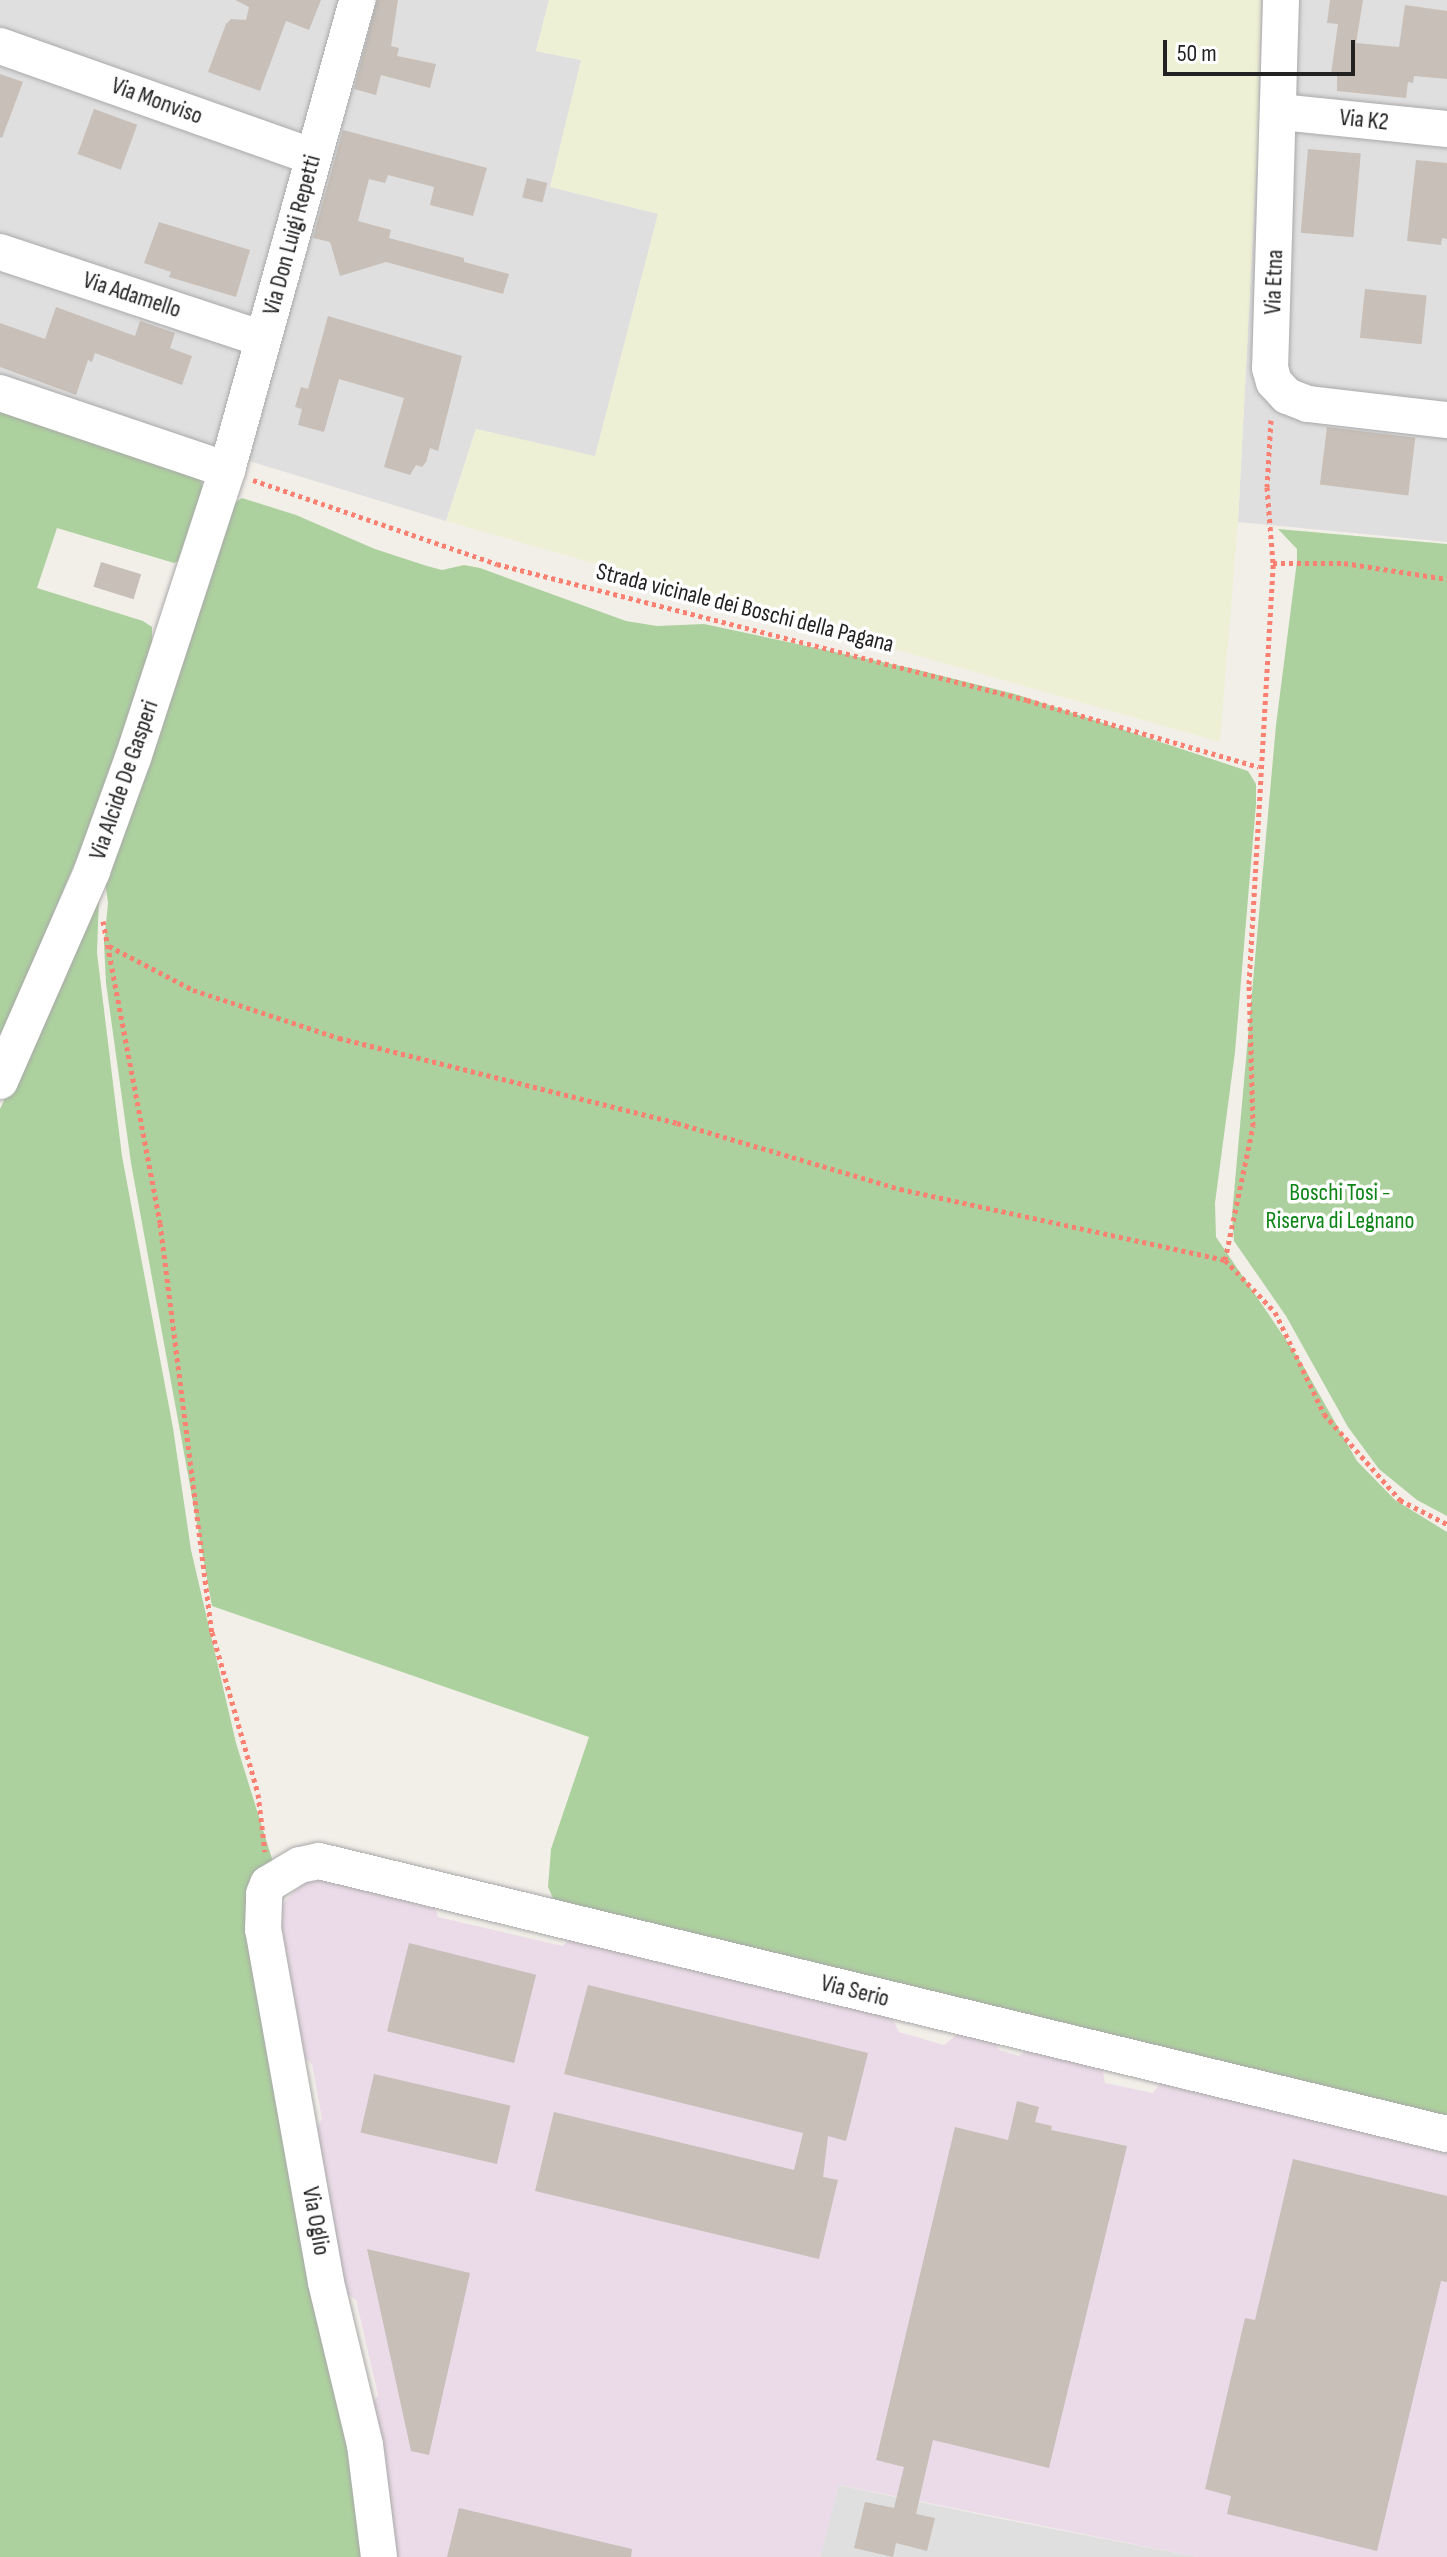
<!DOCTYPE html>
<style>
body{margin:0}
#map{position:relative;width:1447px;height:2557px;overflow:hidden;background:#f2efe9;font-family:"Sofia Sans Condensed",sans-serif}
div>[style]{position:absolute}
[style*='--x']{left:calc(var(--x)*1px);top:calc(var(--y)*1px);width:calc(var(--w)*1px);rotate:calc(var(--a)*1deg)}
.residential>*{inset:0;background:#e0dfdf}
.industrial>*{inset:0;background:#ebdbe8}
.farmland>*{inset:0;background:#eef0d5}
.forest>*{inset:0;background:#add19e}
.building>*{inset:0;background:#c7bfb8;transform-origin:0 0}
.path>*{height:5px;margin-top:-2.5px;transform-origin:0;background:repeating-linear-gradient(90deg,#fa8072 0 4px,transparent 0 8px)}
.roads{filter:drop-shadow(0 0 2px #a9a9a9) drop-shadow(0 0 2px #a9a9a9)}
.minor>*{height:36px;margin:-18px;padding:0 18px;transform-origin:18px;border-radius:18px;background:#fff}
span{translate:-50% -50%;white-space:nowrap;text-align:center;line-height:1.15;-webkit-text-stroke:7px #fff;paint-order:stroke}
.street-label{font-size:24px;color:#222}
.park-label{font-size:24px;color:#0c8416}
.scale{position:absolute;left:1163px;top:40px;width:192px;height:36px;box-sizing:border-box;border:4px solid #222;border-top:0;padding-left:10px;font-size:24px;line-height:28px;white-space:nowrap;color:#222;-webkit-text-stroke:6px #fff;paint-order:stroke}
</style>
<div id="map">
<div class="residential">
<div style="clip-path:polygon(0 0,549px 0,536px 51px,581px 60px,658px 214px,595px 457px,476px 429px,446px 521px,249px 461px,212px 462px,0 390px)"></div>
<div style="clip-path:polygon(1261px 0,1447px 0,1447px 542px,1238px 522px,1258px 135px)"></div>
<div style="clip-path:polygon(838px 2485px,997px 2518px,1198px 2557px,820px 2557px)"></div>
</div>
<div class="industrial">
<div style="clip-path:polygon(310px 1875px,434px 1905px,438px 1917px,563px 1946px,570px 1938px,891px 2016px,899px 2032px,944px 2045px,959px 2033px,994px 2041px,999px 2050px,1019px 2056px,1028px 2049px,1102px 2067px,1105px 2083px,1153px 2093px,1162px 2081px,1447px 2149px,1447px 2557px,1198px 2557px,839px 2485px,820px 2557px,392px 2557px,370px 2406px,378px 2395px,356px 2300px,343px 2291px,313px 2132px,322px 2119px,312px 2064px,300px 2055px,278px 1909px)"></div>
</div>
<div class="farmland">
<div style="clip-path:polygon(549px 0,1261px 0,1258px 135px,1238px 522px,1220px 742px,446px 521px,476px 429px,595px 456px,658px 214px,550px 187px,581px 60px,536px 51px)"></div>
</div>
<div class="forest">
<div style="clip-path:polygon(0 402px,200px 479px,206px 496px,183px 560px,174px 563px,57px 528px,37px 588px,143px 621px,152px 627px,152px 645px,93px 820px,0 1040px)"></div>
<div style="clip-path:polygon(242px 498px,296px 515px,375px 549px,427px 566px,442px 570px,464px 565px,480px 568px,626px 621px,657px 626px,704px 624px,910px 668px,1015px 694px,1248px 771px,1256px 784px,1256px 804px,1235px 1052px,1215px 1203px,1216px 1237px,1301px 1362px,1357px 1461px,1395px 1500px,1447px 1532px,1447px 2126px,554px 1900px,548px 1887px,551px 1849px,589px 1737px,212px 1606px,131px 1163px,106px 983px,104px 943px,108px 903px,105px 881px,233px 504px)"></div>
<div style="clip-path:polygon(1278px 529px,1447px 544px,1447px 1516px,1417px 1500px,1379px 1469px,1348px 1427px,1286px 1316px,1234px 1241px,1232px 1215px,1276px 725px,1297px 561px,1297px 549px)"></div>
<div style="clip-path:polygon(99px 897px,97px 953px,122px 1156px,173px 1428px,191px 1550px,236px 1743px,273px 1862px,330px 2367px,371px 2557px,0 2557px,0 1109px)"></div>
</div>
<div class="building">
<div style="clip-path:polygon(235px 0,321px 0,309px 30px,286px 21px,260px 91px,208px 72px,226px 24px,231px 19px,246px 20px,249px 7px)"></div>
<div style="clip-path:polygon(377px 0,398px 0,391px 46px,399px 48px,397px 56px,436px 64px,430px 88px,381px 75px,376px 95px,354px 89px)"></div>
<div style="clip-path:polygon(1330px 0,1363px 0,1356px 43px,1399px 47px,1405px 5px,1447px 11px,1447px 79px,1414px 76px,1413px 83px,1408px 82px,1406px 98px,1337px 91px,1337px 76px,1331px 74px,1338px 24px,1327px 23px)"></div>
<div style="clip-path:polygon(0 74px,23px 82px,2px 138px,0 137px)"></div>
<div style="left:94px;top:109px;width:46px;height:48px;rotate:20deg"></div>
<div style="clip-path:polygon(343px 130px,487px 168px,473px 216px,430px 205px,434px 187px,388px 175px,385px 183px,369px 179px,358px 221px,391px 230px,389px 238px,464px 258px,464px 262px,509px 274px,503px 294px,386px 262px,340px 276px,330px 242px,313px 238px)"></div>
<div style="left:1308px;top:149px;width:53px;height:84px;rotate:5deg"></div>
<div style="clip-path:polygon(1416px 160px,1447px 163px,1447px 239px,1442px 238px,1441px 245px,1407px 241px)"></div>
<div style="left:527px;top:178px;width:21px;height:20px;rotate:14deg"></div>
<div style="clip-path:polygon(159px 222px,250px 250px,236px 297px,169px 277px,171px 272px,144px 263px)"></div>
<div style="left:1365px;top:289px;width:62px;height:49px;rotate:6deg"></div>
<div style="clip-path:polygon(56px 307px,135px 336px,140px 321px,175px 333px,170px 348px,192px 356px,182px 385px,95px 353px,92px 362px,88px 360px,76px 395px,0 367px,0 323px,45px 339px)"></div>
<div style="clip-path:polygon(328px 316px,462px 356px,438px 451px,430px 448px,426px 462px,422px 467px,416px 465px,410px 475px,384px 467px,404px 398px,339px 379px,324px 432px,298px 425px,302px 409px,295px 407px,301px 387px,308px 389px)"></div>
<div style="left:1327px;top:427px;width:89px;height:58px;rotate:7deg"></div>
<div style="left:101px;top:562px;width:42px;height:26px;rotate:17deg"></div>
<div style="left:409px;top:1943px;width:131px;height:91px;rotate:14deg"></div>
<div style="clip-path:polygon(588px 1985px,868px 2053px,846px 2141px,828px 2136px,823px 2177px,838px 2180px,819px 2259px,535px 2191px,554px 2112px,794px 2170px,803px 2133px,564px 2074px)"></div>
<div style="left:374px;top:2074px;width:140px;height:60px;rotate:13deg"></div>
<div style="clip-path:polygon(1017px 2101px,1039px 2107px,1035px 2122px,1052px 2126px,1051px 2130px,1127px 2146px,1049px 2468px,933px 2440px,916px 2514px,935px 2518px,927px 2551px,896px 2543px,893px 2557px,854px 2548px,865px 2502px,894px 2508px,904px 2467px,876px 2460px,955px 2127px,1008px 2140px)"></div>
<div style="clip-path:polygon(1293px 2159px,1447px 2196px,1447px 2282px,1441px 2281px,1377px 2551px,1227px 2514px,1231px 2496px,1205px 2489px,1245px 2318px,1255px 2320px)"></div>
<div style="clip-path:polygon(367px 2249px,470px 2273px,429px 2455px,411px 2451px)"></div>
<div style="clip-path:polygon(459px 2508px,632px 2549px,631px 2557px,447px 2557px)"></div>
</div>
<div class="path">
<div style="--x:1271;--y:420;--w:67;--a:93.4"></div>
<div style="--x:1267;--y:487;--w:76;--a:85.5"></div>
<div style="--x:253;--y:480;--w:258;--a:19"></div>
<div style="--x:497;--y:564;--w:547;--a:14.39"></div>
<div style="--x:1027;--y:700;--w:241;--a:16.1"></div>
<div style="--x:103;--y:921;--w:307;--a:79.3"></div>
<div style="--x:160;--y:1223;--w:412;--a:82.8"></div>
<div style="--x:212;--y:1632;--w:168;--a:74.1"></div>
<div style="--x:258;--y:1794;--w:58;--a:83.1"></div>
<div style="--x:109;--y:946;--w:95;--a:27.6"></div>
<div style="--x:193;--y:990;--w:154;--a:18.2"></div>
<div style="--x:339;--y:1038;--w:349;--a:14.1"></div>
<div style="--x:677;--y:1123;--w:233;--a:16.5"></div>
<div style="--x:900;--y:1189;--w:333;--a:12.3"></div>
<div style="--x:1225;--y:1260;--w:72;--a:46.1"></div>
<div style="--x:1275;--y:1312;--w:113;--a:64.3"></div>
<div style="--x:1324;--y:1414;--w:115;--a:48.5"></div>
<div style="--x:1400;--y:1500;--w:53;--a:27.1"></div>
<div style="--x:1225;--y:1260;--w:137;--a:-78.2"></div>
<div style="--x:1253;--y:1126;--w:142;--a:-91.6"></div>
<div style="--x:1249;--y:984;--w:422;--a:-86.7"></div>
<div style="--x:1273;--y:563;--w:71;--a:0"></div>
<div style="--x:1344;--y:563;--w:104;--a:8.8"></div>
</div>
<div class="roads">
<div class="minor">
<div style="--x:1281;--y:0;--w:368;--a:91.7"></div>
<div style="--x:1270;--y:368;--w:15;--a:74"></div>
<div style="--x:1274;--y:382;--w:19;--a:47"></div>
<div style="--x:1287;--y:396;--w:22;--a:21"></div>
<div style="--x:1308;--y:404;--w:140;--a:6.6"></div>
<div style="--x:0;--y:46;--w:332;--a:19.5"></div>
<div style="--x:1280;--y:112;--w:168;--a:5.8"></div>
<div style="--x:0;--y:252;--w:277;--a:18.3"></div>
<div style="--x:0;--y:393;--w:240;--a:18.7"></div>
<div style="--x:0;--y:1081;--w:229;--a:-66.3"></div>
<div style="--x:92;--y:871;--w:120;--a:-70.1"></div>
<div style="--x:133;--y:758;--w:303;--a:-71.9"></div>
<div style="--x:227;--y:470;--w:488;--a:-74.5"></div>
<div style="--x:379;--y:2557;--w:113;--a:-97.1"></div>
<div style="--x:365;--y:2445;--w:168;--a:-103.5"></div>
<div style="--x:326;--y:2282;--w:358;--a:-100.1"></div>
<div style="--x:263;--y:1930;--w:36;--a:-88"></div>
<div style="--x:264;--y:1894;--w:11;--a:-68"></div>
<div style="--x:268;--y:1884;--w:37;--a:-31"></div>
<div style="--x:300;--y:1865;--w:19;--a:-12"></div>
<div style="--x:319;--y:1861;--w:1161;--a:13.61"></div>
</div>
</div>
<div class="street-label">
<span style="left:157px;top:101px;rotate:20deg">Via Monviso</span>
<span style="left:1364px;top:120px;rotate:6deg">Via K2</span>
<span style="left:292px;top:235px;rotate:-75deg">Via Don Luigi Repetti</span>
<span style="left:1274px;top:282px;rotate:-88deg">Via Etna</span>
<span style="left:132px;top:295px;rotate:18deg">Via Adamello</span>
<span style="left:745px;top:608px;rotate:14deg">Strada vicinale dei Boschi della Pagana</span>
<span style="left:124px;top:780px;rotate:-71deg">Via Alcide De Gasperi</span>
<span style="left:855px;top:1991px;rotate:14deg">Via Serio</span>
<span style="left:316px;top:2221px;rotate:80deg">Via Oglio</span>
</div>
<div class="park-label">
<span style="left:1340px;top:1207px">Boschi Tosi -<br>Riserva di Legnano</span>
</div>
<div class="scale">50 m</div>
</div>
